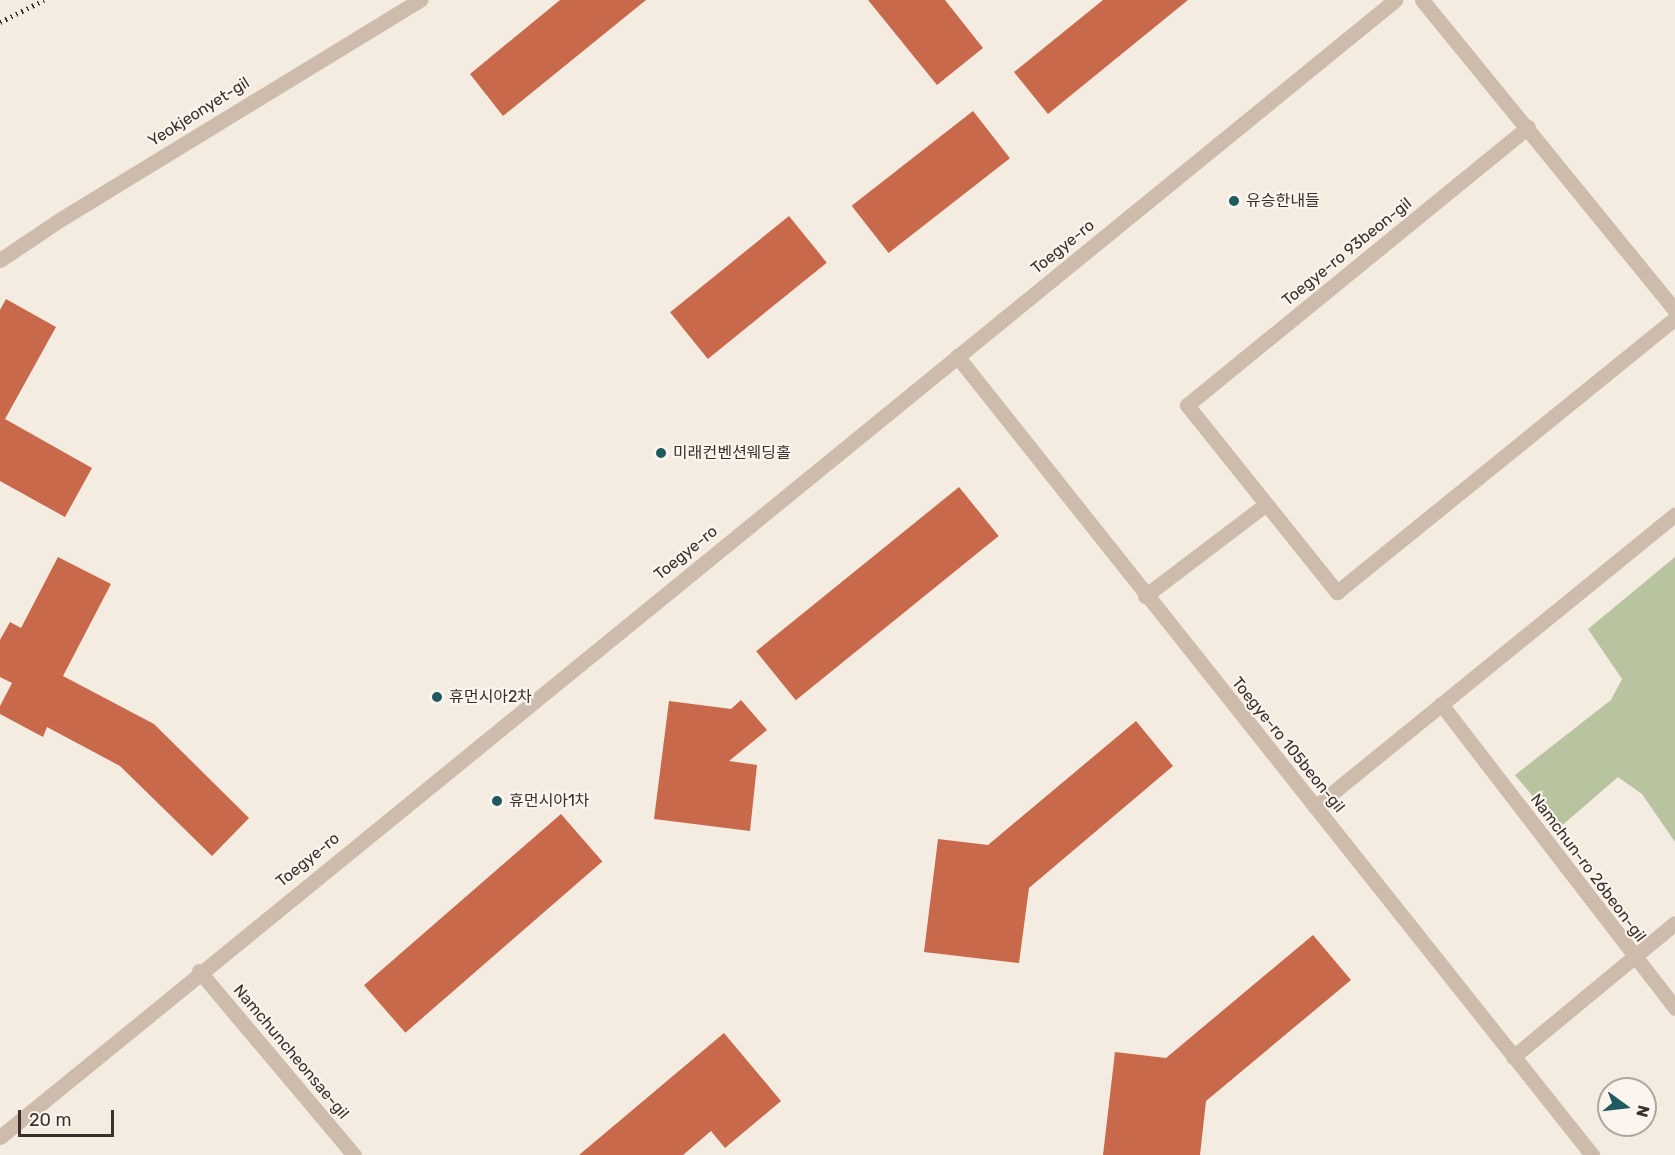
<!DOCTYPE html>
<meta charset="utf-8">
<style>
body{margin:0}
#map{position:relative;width:1675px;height:1155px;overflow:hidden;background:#f4ebe1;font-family:Rubik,"Noto Sans KR",sans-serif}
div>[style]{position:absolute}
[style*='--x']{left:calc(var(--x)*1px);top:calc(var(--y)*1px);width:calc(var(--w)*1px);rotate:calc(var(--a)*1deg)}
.green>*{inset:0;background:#b8c4a0}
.building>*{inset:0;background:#c8694b;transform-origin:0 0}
.minor>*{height:15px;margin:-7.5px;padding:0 7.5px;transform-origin:7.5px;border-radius:7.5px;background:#cdbbac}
.tertiary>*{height:15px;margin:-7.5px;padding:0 7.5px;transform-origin:7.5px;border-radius:7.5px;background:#cdbbac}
.rail>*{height:4.5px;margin-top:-2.25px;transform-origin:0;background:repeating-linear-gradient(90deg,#3b302b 0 1.5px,transparent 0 6px)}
.dots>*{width:16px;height:16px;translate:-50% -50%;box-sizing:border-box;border:3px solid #fbf5ee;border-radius:50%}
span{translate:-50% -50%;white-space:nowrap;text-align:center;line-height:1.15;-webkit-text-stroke:4.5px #fbf5ee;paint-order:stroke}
.street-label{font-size:16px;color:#3b302b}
.poi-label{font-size:16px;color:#3b302b}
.left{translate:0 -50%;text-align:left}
.north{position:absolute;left:1597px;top:1077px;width:60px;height:60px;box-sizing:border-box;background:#fbf5ee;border:2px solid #aea6a0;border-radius:50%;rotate:105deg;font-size:16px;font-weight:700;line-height:24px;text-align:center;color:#3b302b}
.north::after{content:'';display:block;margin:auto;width:21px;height:27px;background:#1f5a5e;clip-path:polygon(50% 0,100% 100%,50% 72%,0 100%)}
.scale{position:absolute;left:18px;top:1110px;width:96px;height:27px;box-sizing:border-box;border:3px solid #3b302b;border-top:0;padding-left:8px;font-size:18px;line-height:21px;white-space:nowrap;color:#3b302b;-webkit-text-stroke:4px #fbf5ee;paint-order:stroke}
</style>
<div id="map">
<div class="green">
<div style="clip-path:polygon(1675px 557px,1675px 842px,1642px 794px,1618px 777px,1559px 828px,1515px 775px,1611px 700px,1622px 679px,1588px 629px)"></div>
</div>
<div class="building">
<div style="clip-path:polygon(560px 0,646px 0,503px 116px,470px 74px)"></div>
<div style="clip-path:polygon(868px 0,945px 0,983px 48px,937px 85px)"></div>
<div style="clip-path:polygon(1103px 0,1188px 0,1048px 114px,1014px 72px)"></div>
<div style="left:973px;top:111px;width:60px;height:154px;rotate:52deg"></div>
<div style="left:789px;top:216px;width:60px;height:153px;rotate:51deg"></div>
<div style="clip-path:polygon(6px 299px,56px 327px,5px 419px,92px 468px,65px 517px,0 481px,0 310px)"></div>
<div style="left:959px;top:487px;width:63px;height:261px;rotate:51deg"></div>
<div style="clip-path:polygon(58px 557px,111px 584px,63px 676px,154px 724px,249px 818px,212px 856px,120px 766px,47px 727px,43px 737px,0 714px,0 706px,12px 683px,0 677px,0 640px,10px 622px,21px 628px)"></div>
<div style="clip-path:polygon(741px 700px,767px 730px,729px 761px,757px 765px,750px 831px,654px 819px,669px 701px,731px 709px)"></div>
<div style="clip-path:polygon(1136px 721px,1173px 766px,1029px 888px,1019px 963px,924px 952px,938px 839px,988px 845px)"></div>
<div style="left:561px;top:814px;width:63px;height:261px;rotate:49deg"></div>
<div style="clip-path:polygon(1313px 935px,1351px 980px,1206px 1101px,1200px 1155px,1103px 1155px,1115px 1052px,1166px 1058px)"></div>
<div style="clip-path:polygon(724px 1033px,781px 1101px,725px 1148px,711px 1131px,683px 1155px,579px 1155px)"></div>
</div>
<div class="minor">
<div style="--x:1422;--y:0;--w:400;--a:50.8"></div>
<div style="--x:1528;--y:127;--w:440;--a:140.8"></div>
<div style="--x:1187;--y:405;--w:240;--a:51.3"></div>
<div style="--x:1337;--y:592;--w:435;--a:-39"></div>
<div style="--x:0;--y:260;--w:73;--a:-33.9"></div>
<div style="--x:61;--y:219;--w:421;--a:-31.4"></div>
<div style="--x:957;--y:356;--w:1021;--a:51.52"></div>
<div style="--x:1145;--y:596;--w:152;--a:-37.2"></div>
<div style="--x:1441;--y:704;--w:384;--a:52.4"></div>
<div style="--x:1315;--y:807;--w:464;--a:-39.1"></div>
<div style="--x:1513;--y:1057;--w:210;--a:-39.6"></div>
</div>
<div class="tertiary">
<div style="--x:199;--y:971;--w:241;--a:49.9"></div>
<div style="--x:0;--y:1137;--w:1800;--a:-39.18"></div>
</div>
<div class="rail">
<div style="--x:0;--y:22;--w:49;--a:-26.6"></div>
</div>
<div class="dots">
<div style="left:1234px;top:201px;background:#1f5a5e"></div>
<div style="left:661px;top:453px;background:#1f5a5e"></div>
<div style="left:437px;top:697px;background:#1f5a5e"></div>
<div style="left:497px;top:801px;background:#1f5a5e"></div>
</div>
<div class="street-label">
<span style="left:199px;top:112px;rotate:-32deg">Yeokjeonyet-gil</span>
<span style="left:1063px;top:247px;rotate:-39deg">Toegye-ro</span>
<span style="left:1347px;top:252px;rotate:-39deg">Toegye-ro 93beon-gil</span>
<span style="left:686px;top:553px;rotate:-39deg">Toegye-ro</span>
<span style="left:1288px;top:745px;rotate:51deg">Toegye-ro 105beon-gil</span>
<span style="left:308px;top:860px;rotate:-39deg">Toegye-ro</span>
<span style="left:1588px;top:868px;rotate:53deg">Namchun-ro 26beon-gil</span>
<span style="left:291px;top:1052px;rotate:50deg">Namchuncheonsae-gil</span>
</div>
<div class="poi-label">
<span class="left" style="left:1246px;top:201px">유승한내들</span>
<span class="left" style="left:673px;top:453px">미래컨벤션웨딩홀</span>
<span class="left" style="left:449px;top:697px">휴먼시아2차</span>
<span class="left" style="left:509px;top:801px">휴먼시아1차</span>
</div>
<div class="north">N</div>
<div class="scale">20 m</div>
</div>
